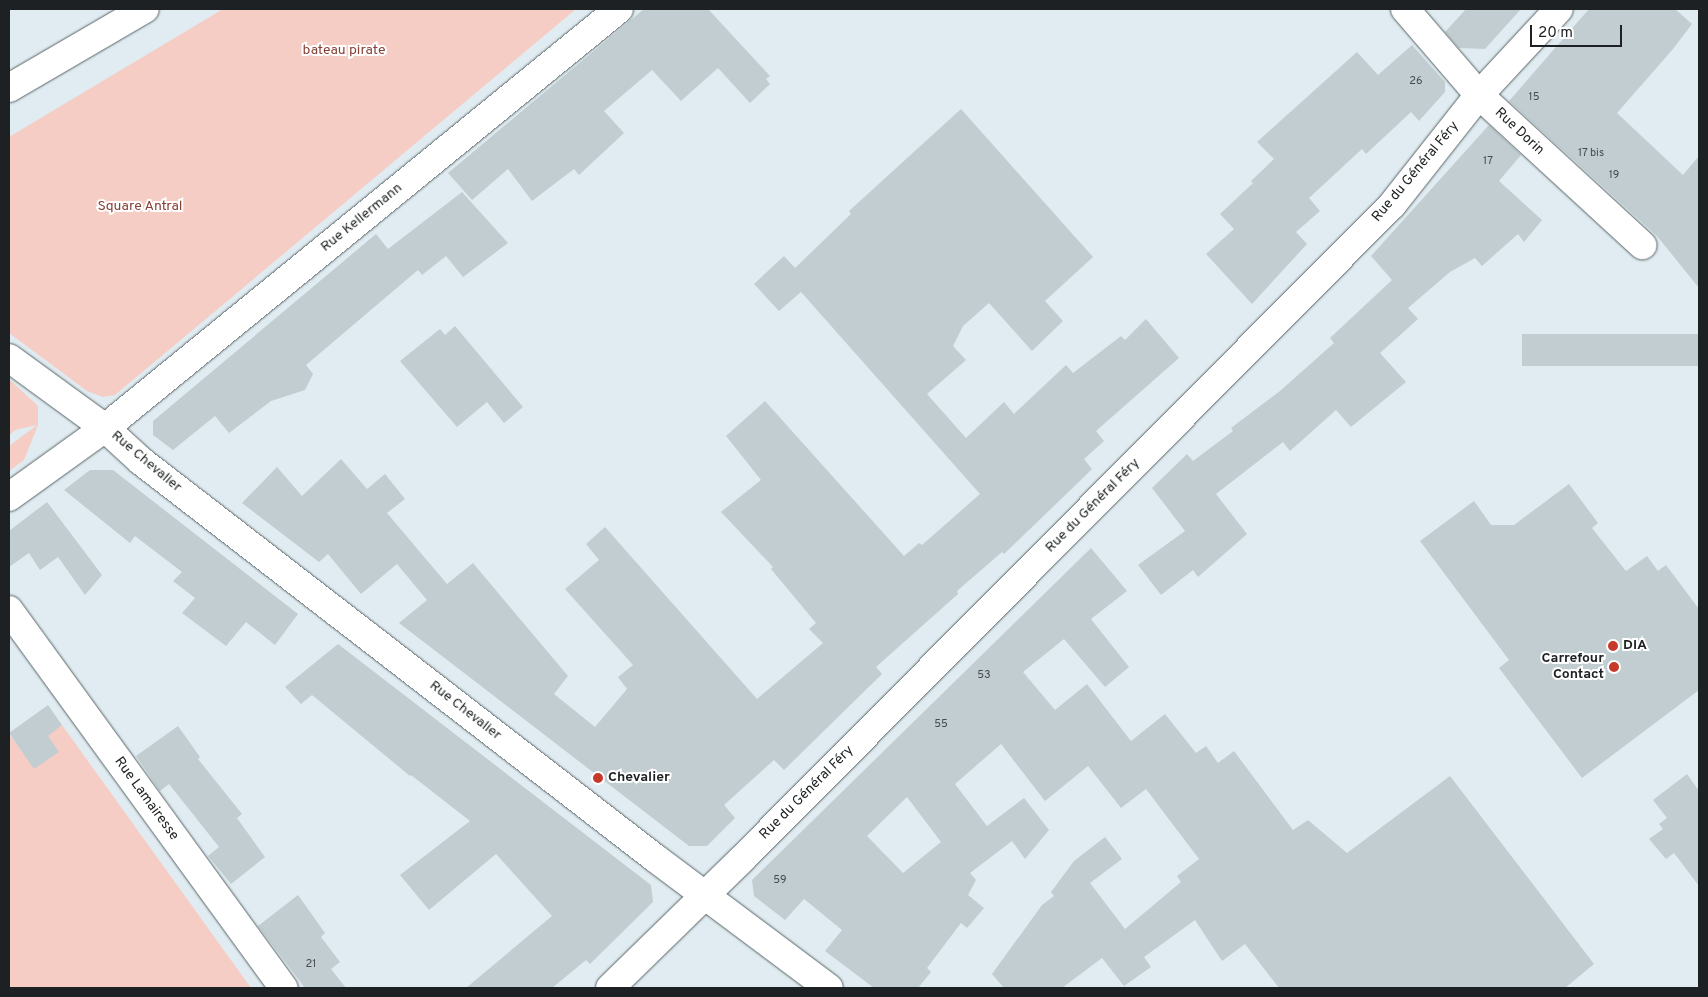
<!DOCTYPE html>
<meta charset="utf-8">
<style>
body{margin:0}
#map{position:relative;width:1708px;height:997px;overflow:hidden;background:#e0ecf1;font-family:Overpass,sans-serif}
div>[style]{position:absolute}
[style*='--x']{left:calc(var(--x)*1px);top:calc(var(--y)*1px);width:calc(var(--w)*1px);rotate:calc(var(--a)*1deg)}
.green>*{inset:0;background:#f5cdc5}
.building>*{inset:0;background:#c1cdd1;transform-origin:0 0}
.roads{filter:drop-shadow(0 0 1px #5a6468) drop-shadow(0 0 1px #5a6468)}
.minor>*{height:28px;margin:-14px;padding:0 14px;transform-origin:14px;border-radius:14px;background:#fff}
.dots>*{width:14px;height:14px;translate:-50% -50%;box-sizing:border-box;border:2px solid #fff;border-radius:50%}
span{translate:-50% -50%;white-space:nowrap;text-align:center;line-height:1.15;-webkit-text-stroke:4px #fff;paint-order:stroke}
.number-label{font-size:11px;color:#464c4e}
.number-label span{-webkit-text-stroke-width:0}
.park-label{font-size:14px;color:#864137}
.street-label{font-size:14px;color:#1d2123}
.poi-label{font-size:14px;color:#1d2123;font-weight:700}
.left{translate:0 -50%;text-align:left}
.right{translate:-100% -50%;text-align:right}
.frame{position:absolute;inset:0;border:10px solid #1d2123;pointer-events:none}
.scale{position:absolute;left:1530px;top:25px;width:92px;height:22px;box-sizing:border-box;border:2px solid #1d2123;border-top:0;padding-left:6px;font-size:15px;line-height:18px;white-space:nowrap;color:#1d2123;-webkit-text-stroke:4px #fff;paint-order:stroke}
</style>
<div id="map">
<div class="green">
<div style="clip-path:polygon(223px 9px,576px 9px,115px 395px,103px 397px,87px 391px,9px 333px,9px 137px)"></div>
<div style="clip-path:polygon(9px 379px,38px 406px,38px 425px,24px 460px,9px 471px,9px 446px,37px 425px,15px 430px,9px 436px)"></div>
<div style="clip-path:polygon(62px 725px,251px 988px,9px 988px,9px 734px,23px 753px)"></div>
</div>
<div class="building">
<div style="clip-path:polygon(644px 9px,708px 9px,770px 76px,766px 79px,770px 84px,750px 103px,718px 68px,681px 101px,652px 70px,604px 111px,624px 133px,579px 175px,574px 169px,532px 201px,508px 169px,472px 200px,448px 173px)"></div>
<div style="clip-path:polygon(1466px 9px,1521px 9px,1485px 49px,1459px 48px,1445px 32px)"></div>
<div style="clip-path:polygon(1589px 9px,1675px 9px,1692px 24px,1673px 49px,1617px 113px,1683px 175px,1699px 156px,1699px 288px,1657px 236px,1509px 101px)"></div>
<div style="clip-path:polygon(1412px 45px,1445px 82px,1445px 92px,1419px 121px,1411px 112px,1366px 154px,1362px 149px,1309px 198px,1320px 211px,1296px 232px,1307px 244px,1252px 304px,1206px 254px,1234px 229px,1220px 214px,1253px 183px,1251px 181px,1274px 159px,1257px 142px,1357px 52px,1378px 75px)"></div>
<div style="clip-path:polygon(961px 109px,1093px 257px,1045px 301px,1063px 321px,1032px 351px,989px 303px,963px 326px,953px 346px,966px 360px,927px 394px,966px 438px,1004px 402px,1014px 414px,1066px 365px,1073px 373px,1121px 336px,1125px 340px,1146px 319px,1179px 358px,1096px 431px,1104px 441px,1084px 459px,1092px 469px,1084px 477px,1004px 554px,1002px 552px,957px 591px,958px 594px,876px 667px,882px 674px,784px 770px,774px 760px,724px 805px,735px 818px,707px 846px,689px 846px,399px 623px,427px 600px,397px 564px,361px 594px,328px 554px,319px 562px,242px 503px,277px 467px,302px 496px,341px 459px,367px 489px,385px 474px,405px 499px,387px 513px,447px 584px,473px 563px,568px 676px,554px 694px,595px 727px,627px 689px,618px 677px,633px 665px,565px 589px,599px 560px,586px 544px,605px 527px,757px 699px,823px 643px,809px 629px,816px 623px,771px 569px,773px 567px,721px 512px,761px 480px,726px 436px,765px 401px,904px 556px,919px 543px,922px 545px,980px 494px,801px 292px,779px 311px,754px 284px,784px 256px,795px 268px,851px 214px,849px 211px)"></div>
<div style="clip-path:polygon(1489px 125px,1521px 155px,1499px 181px,1542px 220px,1524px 242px,1518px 234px,1482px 266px,1475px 258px,1450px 272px,1408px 308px,1418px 319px,1380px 353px,1406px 382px,1351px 427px,1336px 410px,1290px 451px,1283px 442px,1216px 494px,1247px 534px,1198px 577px,1193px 570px,1161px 595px,1138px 565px,1185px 531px,1152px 488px,1187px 454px,1193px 461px,1233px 431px,1231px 428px,1280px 391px,1334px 343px,1330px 338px,1392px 280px,1371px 256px)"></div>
<div style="clip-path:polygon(462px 192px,508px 243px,463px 277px,446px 256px,422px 275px,418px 270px,306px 365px,313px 374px,305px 390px,271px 401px,229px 433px,215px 416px,173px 450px,153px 435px,153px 421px,376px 234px,388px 249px)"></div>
<div style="clip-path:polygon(455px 326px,523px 407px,504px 423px,487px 402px,457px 427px,400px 361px,440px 329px,445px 335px)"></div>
<div style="left:1699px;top:334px;width:32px;height:177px;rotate:90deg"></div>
<div style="clip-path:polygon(90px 470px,113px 470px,298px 614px,275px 645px,246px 622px,226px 646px,182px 613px,195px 598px,173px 581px,182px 572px,135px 536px,130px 543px,64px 490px)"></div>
<div style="clip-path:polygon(1569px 484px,1598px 523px,1592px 528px,1626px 571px,1647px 556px,1658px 571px,1666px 565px,1699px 609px,1699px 690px,1582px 778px,1499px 668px,1509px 660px,1420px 541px,1474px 501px,1491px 525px,1514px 525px)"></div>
<div style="clip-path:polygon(47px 502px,102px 575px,85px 595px,58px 557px,40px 570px,29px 553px,9px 567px,9px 531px)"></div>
<div style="clip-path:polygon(evenodd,1091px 548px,1127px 591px,1091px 619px,1129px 667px,1105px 687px,1064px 639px,1023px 672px,1055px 710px,1087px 684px,1131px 741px,1165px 714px,1196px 753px,1206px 746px,1218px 763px,1234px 751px,1293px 830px,1308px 820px,1347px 853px,1450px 776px,1594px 964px,1565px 988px,1279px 988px,1245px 944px,1222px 961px,1195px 920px,1144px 957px,1151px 967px,1124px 986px,1102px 958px,1062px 988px,1004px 988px,992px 974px,1042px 905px,1054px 896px,1051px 892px,1074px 861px,1105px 837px,1122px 859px,1090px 883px,1125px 929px,1181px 882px,1177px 876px,1199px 859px,1146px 789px,1121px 808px,1088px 766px,1045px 801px,1001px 744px,955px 784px,987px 826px,1024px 798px,1049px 830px,1025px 859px,1012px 841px,970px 873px,976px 880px,968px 895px,984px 908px,967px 928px,961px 923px,927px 968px,931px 972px,918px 988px,874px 988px,825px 951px,842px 930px,804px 899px,785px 920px,754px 896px,752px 880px,1091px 548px,907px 797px,941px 842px,903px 873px,867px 836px,907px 797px)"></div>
<div style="clip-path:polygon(338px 644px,651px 885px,653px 902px,590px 964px,586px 960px,552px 988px,466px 988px,552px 916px,496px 854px,429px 910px,400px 875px,470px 821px,411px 775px,410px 776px,312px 695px,301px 704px,285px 687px)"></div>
<div style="clip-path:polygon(48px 705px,62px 725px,48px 736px,59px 752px,34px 769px,9px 733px)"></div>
<div style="clip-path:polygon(178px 726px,200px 757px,198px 759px,242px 814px,237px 818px,265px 857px,231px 884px,208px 856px,219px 847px,169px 784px,160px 791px,136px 756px)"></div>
<div style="clip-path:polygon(1687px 774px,1699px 791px,1699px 886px,1674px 853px,1666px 859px,1649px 839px,1663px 829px,1659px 824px,1667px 818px,1653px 800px)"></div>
<div style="clip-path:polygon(298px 895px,325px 933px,321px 937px,340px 962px,331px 969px,346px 988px,305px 988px,258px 926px)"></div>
</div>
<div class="roads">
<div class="minor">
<div style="--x:1405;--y:9;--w:113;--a:49.3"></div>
<div style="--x:1479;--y:95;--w:222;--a:42.6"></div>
<div style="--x:9;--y:88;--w:157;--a:-30.2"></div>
<div style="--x:9;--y:358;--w:119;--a:36.1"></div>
<div style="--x:105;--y:428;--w:49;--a:42.5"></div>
<div style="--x:141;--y:461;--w:649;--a:37.68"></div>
<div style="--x:655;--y:858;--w:217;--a:36.8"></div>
<div style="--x:9;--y:497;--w:118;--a:-35.7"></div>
<div style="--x:105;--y:428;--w:663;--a:-39.19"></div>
<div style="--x:9;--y:610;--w:467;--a:54"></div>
<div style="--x:610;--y:988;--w:186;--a:-44.3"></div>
<div style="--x:743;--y:858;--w:921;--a:-45.18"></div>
<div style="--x:1392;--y:205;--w:140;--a:-51.7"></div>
<div style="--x:1479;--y:95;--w:117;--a:-47.1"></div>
</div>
</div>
<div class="dots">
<div style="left:1613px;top:646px;background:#c6392a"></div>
<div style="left:1614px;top:667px;background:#c6392a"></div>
<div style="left:598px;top:778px;background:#c6392a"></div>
</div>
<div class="number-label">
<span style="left:1416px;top:81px">26</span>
<span style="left:1534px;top:97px">15</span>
<span style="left:1591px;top:153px">17 bis</span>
<span style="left:1488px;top:161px">17</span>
<span style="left:1614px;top:175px">19</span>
<span style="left:984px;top:675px">53</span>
<span style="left:941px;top:724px">55</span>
<span style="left:780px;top:880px">59</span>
<span style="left:311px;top:964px">21</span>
</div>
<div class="park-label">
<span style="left:344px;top:51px">bateau pirate</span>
<span style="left:140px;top:207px">Square Antral</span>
</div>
<div class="street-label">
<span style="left:1519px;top:132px;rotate:43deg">Rue Dorin</span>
<span style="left:1416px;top:172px;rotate:-50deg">Rue du Général Féry</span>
<span style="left:362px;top:218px;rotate:-39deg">Rue Kellermann</span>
<span style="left:146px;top:462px;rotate:40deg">Rue Chevalier</span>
<span style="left:1093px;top:506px;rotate:-45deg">Rue du Général Féry</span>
<span style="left:465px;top:711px;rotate:38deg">Rue Chevalier</span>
<span style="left:807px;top:793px;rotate:-45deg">Rue du Général Féry</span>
<span style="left:146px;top:799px;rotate:54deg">Rue Lamairesse</span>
</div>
<div class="poi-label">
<span class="left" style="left:1623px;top:646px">DIA</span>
<span class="right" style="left:1604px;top:667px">Carrefour<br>Contact</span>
<span class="left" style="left:608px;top:778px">Chevalier</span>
</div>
<div class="frame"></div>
<div class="scale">20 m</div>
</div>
